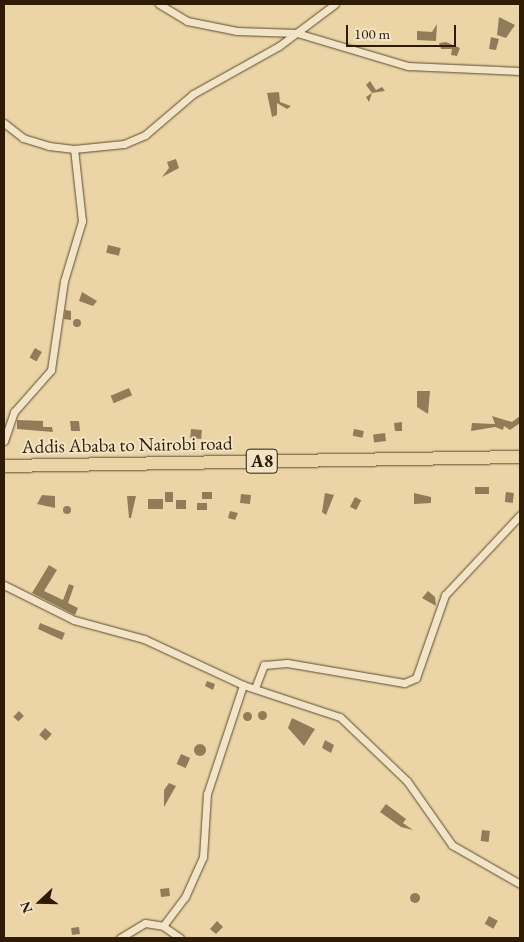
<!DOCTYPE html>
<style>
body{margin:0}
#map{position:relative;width:524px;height:942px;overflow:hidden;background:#ebd5a7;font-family:"EB Garamond",serif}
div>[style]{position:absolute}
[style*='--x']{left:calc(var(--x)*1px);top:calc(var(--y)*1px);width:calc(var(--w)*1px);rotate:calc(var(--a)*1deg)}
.building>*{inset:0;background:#917c59;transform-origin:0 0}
.round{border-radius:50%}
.roads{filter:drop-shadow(0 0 1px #5e4a2d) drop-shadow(0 0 1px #5e4a2d)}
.street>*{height:7px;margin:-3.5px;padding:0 3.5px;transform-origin:3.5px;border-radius:3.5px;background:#f2e4c6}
.highway>*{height:12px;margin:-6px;padding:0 6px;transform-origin:6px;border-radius:6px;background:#ebd5a7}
span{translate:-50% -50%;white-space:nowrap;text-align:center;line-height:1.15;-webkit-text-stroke:4px #f2e4c6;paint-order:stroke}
.shield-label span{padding:1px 4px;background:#f2e4c6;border:1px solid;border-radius:4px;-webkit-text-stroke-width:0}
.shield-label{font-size:18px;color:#2f1b04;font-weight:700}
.street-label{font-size:19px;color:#2f1b04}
.frame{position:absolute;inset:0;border:5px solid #2f1b04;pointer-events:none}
.north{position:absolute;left:15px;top:877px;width:50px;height:50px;-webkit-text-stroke:4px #f2e4c6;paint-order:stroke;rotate:249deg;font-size:14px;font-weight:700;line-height:20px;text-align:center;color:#2f1b04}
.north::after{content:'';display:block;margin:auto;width:18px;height:22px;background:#2f1b04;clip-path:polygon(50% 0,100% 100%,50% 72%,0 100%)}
.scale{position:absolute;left:346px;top:25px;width:110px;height:22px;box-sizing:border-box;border:2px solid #2f1b04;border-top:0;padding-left:6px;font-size:15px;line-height:18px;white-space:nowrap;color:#2f1b04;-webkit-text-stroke:4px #f2e4c6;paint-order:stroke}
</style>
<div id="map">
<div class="building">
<div style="clip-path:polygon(499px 17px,515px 25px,506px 38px,497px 35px)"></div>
<div style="clip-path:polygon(437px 24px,436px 41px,417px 40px,417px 31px,432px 32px)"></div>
<div style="clip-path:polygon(491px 37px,499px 39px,496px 50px,489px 49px)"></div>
<div style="clip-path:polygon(446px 42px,460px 48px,457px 56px,451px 55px,452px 49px,441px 49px,439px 43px)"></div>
<div style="clip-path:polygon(370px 81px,376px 90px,382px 87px,385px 91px,372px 93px,369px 102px,366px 97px,372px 93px,366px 85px)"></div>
<div style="clip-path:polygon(279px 92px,280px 102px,291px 106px,287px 109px,277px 103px,277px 115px,272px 117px,267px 93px)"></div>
<div style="clip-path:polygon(176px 159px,179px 168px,162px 177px,169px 168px,167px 162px)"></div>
<div style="left:108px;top:245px;width:13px;height:8px;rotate:13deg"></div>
<div style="clip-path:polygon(82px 292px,97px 301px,93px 306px,79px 301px)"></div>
<div style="clip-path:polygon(65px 310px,71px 311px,71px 320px,64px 319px)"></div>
<div class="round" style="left:73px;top:319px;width:8px;height:8px"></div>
<div style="left:35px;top:348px;width:8px;height:11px;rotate:30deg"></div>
<div style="left:129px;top:388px;width:8px;height:20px;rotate:67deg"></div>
<div style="clip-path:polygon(417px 391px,430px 391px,428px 414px,417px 407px)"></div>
<div style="clip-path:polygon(492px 416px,512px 422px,520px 416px,520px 423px,510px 430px,504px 426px,503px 430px,495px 427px,471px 431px,472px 423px,495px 424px)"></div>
<div style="clip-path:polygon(17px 420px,43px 421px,43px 427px,52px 427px,53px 432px,17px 429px)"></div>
<div style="clip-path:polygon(70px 421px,79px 421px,80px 431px,71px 431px)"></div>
<div style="clip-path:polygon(402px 422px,402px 431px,395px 431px,394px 423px)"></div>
<div style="left:191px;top:429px;width:11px;height:9px;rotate:5deg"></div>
<div style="left:354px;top:429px;width:10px;height:7px;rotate:11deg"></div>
<div style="left:385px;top:433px;width:8px;height:12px;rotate:83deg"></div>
<div style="left:475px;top:487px;width:14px;height:7px"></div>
<div style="left:165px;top:492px;width:8px;height:10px"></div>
<div style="left:202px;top:492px;width:10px;height:7px"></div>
<div style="left:506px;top:492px;width:8px;height:10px;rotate:7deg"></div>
<div style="clip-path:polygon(325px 493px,334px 495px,326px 515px,322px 512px)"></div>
<div style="clip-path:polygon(414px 493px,431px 497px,431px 503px,414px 504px)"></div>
<div style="left:241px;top:494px;width:10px;height:9px;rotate:6deg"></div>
<div style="clip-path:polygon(42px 495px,55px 496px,55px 508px,37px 504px)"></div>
<div style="clip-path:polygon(127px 496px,136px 496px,131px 518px,129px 518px)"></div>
<div style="left:355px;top:497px;width:7px;height:11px;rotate:27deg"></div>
<div style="left:163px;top:499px;width:10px;height:15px;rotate:90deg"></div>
<div style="left:176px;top:500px;width:10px;height:9px"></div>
<div style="left:197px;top:503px;width:10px;height:7px"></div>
<div class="round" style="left:63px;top:506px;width:8px;height:8px"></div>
<div style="clip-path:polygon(230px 511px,238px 513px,235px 520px,228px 518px)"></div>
<div style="clip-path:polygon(49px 565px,57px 570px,44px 591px,63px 600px,69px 584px,74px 586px,68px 603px,78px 608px,75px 615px,32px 593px)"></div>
<div style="clip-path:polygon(428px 591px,435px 597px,436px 606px,422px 598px)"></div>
<div style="clip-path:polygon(40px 623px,65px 633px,62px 640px,38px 629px)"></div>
<div style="clip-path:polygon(207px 681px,215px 684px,213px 690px,205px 686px)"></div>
<div class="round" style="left:257.5px;top:710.5px;width:9px;height:9px"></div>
<div style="left:19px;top:711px;width:7px;height:8px;rotate:45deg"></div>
<div class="round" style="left:242.5px;top:711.5px;width:9px;height:9px"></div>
<div style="clip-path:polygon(292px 718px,315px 729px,304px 746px,288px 728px)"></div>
<div style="left:45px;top:728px;width:9px;height:9px;rotate:41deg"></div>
<div style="clip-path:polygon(325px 740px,334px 745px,331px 753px,322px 748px)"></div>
<div class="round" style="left:194px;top:744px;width:12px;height:12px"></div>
<div style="left:181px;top:754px;width:10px;height:11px;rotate:24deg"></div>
<div style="clip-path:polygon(169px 783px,176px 786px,164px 807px,164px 790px)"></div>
<div style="clip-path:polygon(386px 804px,406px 819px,403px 823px,413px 830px,401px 827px,380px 812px)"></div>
<div style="left:482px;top:830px;width:8px;height:11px;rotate:7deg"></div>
<div style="left:169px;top:888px;width:8px;height:9px;rotate:83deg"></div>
<div class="round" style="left:410px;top:893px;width:10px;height:10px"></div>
<div style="left:489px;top:916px;width:10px;height:9px;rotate:29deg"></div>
<div style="clip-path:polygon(217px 921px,223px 927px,216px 934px,210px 929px)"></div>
<div style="left:79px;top:927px;width:7px;height:8px;rotate:82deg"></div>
</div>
<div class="roads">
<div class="street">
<div style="--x:159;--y:4;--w:33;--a:31"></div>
<div style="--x:187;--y:21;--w:51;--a:11.3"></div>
<div style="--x:237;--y:31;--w:60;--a:1.9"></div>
<div style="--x:297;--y:33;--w:116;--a:16.6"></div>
<div style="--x:408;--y:66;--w:112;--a:2.6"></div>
<div style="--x:4;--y:123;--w:24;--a:38"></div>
<div style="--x:23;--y:138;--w:27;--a:17"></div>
<div style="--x:49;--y:146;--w:25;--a:7"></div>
<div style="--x:74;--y:149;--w:50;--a:-5.7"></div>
<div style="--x:124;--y:144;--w:23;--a:-23"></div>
<div style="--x:145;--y:135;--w:63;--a:-40.5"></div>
<div style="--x:193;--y:94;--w:98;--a:-29.2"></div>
<div style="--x:279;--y:46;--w:70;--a:-36.9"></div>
<div style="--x:4;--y:441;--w:31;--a:-71"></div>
<div style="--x:14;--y:412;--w:56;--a:-48.6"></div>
<div style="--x:51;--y:370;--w:90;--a:-81.7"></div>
<div style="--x:64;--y:281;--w:63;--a:-73.3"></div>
<div style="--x:82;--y:221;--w:72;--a:-96.3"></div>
<div style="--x:4;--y:585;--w:78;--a:26.6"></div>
<div style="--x:74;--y:620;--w:73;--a:15.2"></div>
<div style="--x:144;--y:639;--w:109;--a:24.9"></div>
<div style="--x:243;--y:685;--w:102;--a:18.3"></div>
<div style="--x:340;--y:717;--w:93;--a:43.7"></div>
<div style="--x:407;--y:781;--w:78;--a:54.9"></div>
<div style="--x:452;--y:845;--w:78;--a:29.8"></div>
<div style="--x:255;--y:688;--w:25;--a:-69"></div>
<div style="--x:264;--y:665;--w:23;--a:-5"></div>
<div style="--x:287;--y:663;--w:119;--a:9.7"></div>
<div style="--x:404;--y:683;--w:13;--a:-23"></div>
<div style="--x:416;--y:678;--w:88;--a:-70.7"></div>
<div style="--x:445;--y:595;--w:110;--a:-46.8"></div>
<div style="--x:163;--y:926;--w:36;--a:-53"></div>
<div style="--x:185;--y:897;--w:44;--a:-65.8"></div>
<div style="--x:203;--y:857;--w:63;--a:-86.4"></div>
<div style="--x:207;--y:794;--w:115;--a:-71.7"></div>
<div style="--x:120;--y:938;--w:29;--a:-31"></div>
<div style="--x:145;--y:923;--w:18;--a:9"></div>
<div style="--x:163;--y:926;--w:21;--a:35"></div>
</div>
<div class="highway">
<div style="--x:4;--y:466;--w:516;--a:-1"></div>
</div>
</div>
<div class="shield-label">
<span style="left:262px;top:461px">A8</span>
</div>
<div class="street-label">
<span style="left:127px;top:445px;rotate:-1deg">Addis Ababa to Nairobi road</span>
</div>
<div class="frame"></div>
<div class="north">N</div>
<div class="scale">100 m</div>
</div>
